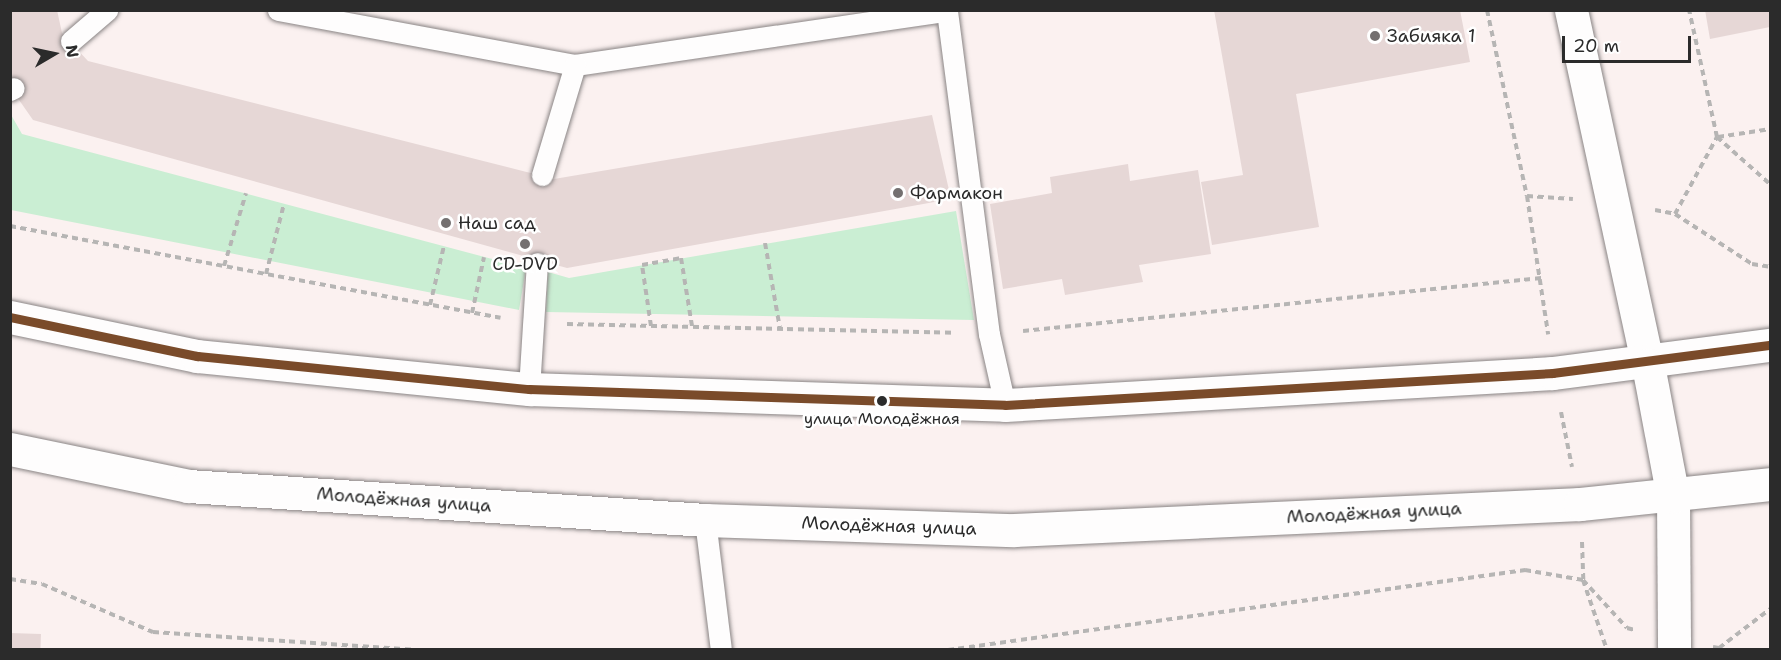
<!DOCTYPE html>
<meta charset="utf-8">
<style>
body{margin:0}
#map{position:relative;width:1781px;height:660px;overflow:hidden;background:#fbf1f0;font-family:"Shantell Sans",sans-serif}
div>[style]{position:absolute}
[style*='--x']{left:calc(var(--x)*1px);top:calc(var(--y)*1px);width:calc(var(--w)*1px);rotate:calc(var(--a)*1deg)}
.green>*{inset:0;background:#caeed3}
.building>*{inset:0;background:#e6d7d6;transform-origin:0 0}
.path>*{height:4px;margin-top:-2px;transform-origin:0;background:repeating-linear-gradient(90deg,#b6b5b4 0 6px,transparent 0 10.5px)}
.roads{filter:drop-shadow(0 0 2px #898484) drop-shadow(0 0 2px #898484)}
.service>*{height:21px;margin:-10.5px;padding:0 10.5px;transform-origin:10.5px;border-radius:10.5px;background:#fefdfd}
.minor>*{height:33px;margin:-16.5px;padding:0 16.5px;transform-origin:16.5px;border-radius:16.5px;background:#fefdfd}
.secondary>*{height:33px;margin:-16.5px;padding:0 16.5px;transform-origin:16.5px;border-radius:16.5px;background:#fefdfd}
.bus-1>*{height:9px;margin:-4.5px;padding:0 4.5px;transform-origin:4.5px;border-radius:4.5px;background:#7a4b2a}
.dots>*{width:16px;height:16px;translate:-50% -50%;box-sizing:border-box;border:3px solid #fff;border-radius:50%}
span{translate:-50% -50%;white-space:nowrap;text-align:center;line-height:1.15;-webkit-text-stroke:5px #fff;paint-order:stroke}
.bus-label{font-size:16px;color:#2b2b2b}
.poi-label{font-size:18px;color:#2b2b2b}
.left{translate:0 -50%;text-align:left}
.street-label{font-size:18px;color:#2b2b2b}
.frame{position:absolute;inset:0;border:12px solid #2b2b2b;pointer-events:none}
.north{position:absolute;left:24px;top:24px;width:60px;height:60px;-webkit-text-stroke:4px #fff;paint-order:stroke;rotate:81deg;font-size:16px;font-weight:700;line-height:24px;text-align:center;color:#2b2b2b}
.north::after{content:'';display:block;margin:auto;width:21px;height:27px;background:#2b2b2b;clip-path:polygon(50% 0,100% 100%,50% 72%,0 100%)}
.scale{position:absolute;left:1562px;top:36px;width:129px;height:27px;box-sizing:border-box;border:3px solid #2b2b2b;border-top:0;padding-left:8px;font-size:18px;line-height:21px;white-space:nowrap;color:#2b2b2b;-webkit-text-stroke:4px #fff;paint-order:stroke}
</style>
<div id="map">
<div class="green">
<div style="clip-path:polygon(10px 113px,22px 134px,526px 268px,519px 310px,11px 210px)"></div>
<div style="clip-path:polygon(956px 211px,974px 320px,546px 312px,548px 272px,569px 278px)"></div>
</div>
<div class="building">
<div style="clip-path:polygon(10px 10px,57px 10px,62px 33px,88px 61px,554px 179px,932px 115px,951px 199px,567px 268px,33px 120px,10px 87px)"></div>
<div style="clip-path:polygon(1214px 10px,1460px 10px,1470px 62px,1296px 94px,1319px 227px,1212px 245px,1201px 182px,1243px 175px)"></div>
<div style="clip-path:polygon(1705px 10px,1770px 10px,1770px 27px,1710px 39px)"></div>
<div style="clip-path:polygon(1128px 164px,1130px 181px,1198px 170px,1211px 254px,1139px 265px,1143px 282px,1065px 295px,1062px 279px,1003px 289px,990px 204px,1052px 193px,1050px 177px)"></div>
<div style="left:10px;top:633px;width:31px;height:17px;rotate:2deg"></div>
</div>
<div class="path">
<div style="--x:1487;--y:10;--w:190;--a:77.9"></div>
<div style="--x:1527;--y:196;--w:140;--a:81.3"></div>
<div style="--x:1717;--y:137;--w:71;--a:41.6"></div>
<div style="--x:1718;--y:137;--w:53;--a:-8.7"></div>
<div style="--x:1527;--y:196;--w:46;--a:3.7"></div>
<div style="--x:1655;--y:210;--w:20;--a:11"></div>
<div style="--x:1675;--y:214;--w:92;--a:33"></div>
<div style="--x:1752;--y:264;--w:18;--a:9"></div>
<div style="--x:1675;--y:214;--w:88;--a:-61.4"></div>
<div style="--x:1717;--y:137;--w:130;--a:-102.4"></div>
<div style="--x:10;--y:226;--w:499;--a:10.6"></div>
<div style="--x:765;--y:243;--w:87;--a:80.1"></div>
<div style="--x:224;--y:266;--w:76;--a:-73.2"></div>
<div style="--x:266;--y:274;--w:72;--a:-75.6"></div>
<div style="--x:430;--y:305;--w:61;--a:-76.7"></div>
<div style="--x:472;--y:313;--w:57;--a:-77.9"></div>
<div style="--x:567;--y:324;--w:388;--a:1.3"></div>
<div style="--x:651;--y:326;--w:62;--a:-98.4"></div>
<div style="--x:642;--y:265;--w:40;--a:-10"></div>
<div style="--x:681;--y:258;--w:69;--a:80.8"></div>
<div style="--x:1023;--y:331;--w:521;--a:-5.84"></div>
<div style="--x:1561;--y:412;--w:56;--a:78.7"></div>
<div style="--x:1582;--y:542;--w:38;--a:88"></div>
<div style="--x:1583;--y:580;--w:74;--a:71.1"></div>
<div style="--x:10;--y:579;--w:32;--a:9"></div>
<div style="--x:42;--y:584;--w:121;--a:23.4"></div>
<div style="--x:153;--y:632;--w:262;--a:3.9"></div>
<div style="--x:1713;--y:647;--w:6;--a:9"></div>
<div style="--x:1719;--y:648;--w:64;--a:-37.4"></div>
<div style="--x:948;--y:650;--w:583;--a:-7.89"></div>
<div style="--x:1525;--y:570;--w:59;--a:9.8"></div>
<div style="--x:1583;--y:580;--w:65;--a:47.5"></div>
<div style="--x:1627;--y:628;--w:8;--a:14"></div>
</div>
<div class="roads">
<div class="service">
<div style="--x:278;--y:10;--w:302;--a:10.5"></div>
<div style="--x:575;--y:65;--w:376;--a:-8.3"></div>
<div style="--x:947;--y:11;--w:326;--a:82.6"></div>
<div style="--x:989;--y:334;--w:73;--a:77.3"></div>
<div style="--x:71;--y:41;--w:48;--a:-40.7"></div>
<div style="--x:10;--y:90;--w:4;--a:-27"></div>
<div style="--x:542;--y:175;--w:115;--a:-73.3"></div>
<div style="--x:529;--y:389;--w:126;--a:-86.4"></div>
<div style="--x:705;--y:520;--w:131;--a:83"></div>
</div>
<div class="minor">
<div style="--x:1571;--y:10;--w:363;--a:77.8"></div>
<div style="--x:1673;--y:497;--w:153;--a:89.6"></div>
</div>
<div class="secondary">
<div style="--x:10;--y:317;--w:191;--a:11.8"></div>
<div style="--x:197;--y:356;--w:334;--a:5.7"></div>
<div style="--x:529;--y:389;--w:476;--a:1.9"></div>
<div style="--x:1005;--y:405;--w:549;--a:-3.34"></div>
<div style="--x:1553;--y:373;--w:219;--a:-7.4"></div>
<div style="--x:1648;--y:365;--w:134;--a:79.3"></div>
<div style="--x:10;--y:449;--w:182;--a:11.7"></div>
<div style="--x:188;--y:486;--w:518;--a:3.76"></div>
<div style="--x:705;--y:520;--w:309;--a:1.9"></div>
<div style="--x:1014;--y:530;--w:567;--a:-2.63"></div>
<div style="--x:1580;--y:504;--w:191;--a:-6"></div>
</div>
</div>
<div class="bus-1">
<div style="--x:10;--y:317;--w:191;--a:11.8"></div>
<div style="--x:197;--y:356;--w:334;--a:5.7"></div>
<div style="--x:529;--y:389;--w:476;--a:1.9"></div>
<div style="--x:1005;--y:405;--w:549;--a:-3.34"></div>
<div style="--x:1553;--y:373;--w:219;--a:-7.4"></div>
</div>
<div class="dots">
<div style="left:1375px;top:36px;background:#747070"></div>
<div style="left:898px;top:193px;background:#747070"></div>
<div style="left:446px;top:223px;background:#747070"></div>
<div style="left:525px;top:244px;background:#747070"></div>
<div style="left:882px;top:401px;background:#2b2b2b"></div>
</div>
<div class="bus-label">
<span style="left:882px;top:419px">улица Молодёжная</span>
</div>
<div class="poi-label">
<span class="left" style="left:1387px;top:36px">Забияка 1</span>
<span class="left" style="left:910px;top:193px">Фармакон</span>
<span class="left" style="left:458px;top:223px">Наш сад</span>
<span style="left:525px;top:264px">CD-DVD</span>
</div>
<div class="street-label">
<span style="left:404px;top:500px;rotate:4deg">Молодёжная улица</span>
<span style="left:1374px;top:513px;rotate:-3deg">Молодёжная улица</span>
<span style="left:889px;top:526px;rotate:2deg">Молодёжная улица</span>
</div>
<div class="frame"></div>
<div class="north">N</div>
<div class="scale">20 m</div>
</div>
